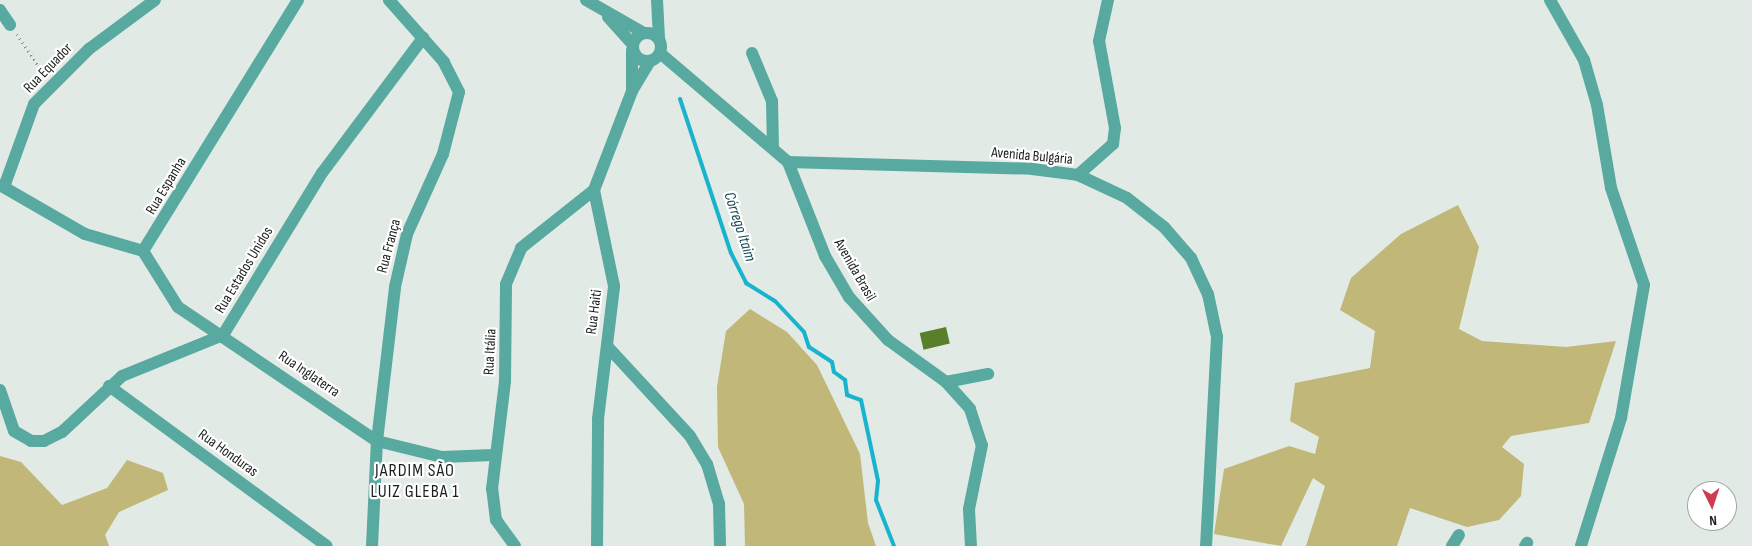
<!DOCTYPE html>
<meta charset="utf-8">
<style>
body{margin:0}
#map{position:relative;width:1752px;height:546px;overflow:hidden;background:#e1eae4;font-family:"Sofia Sans Condensed",sans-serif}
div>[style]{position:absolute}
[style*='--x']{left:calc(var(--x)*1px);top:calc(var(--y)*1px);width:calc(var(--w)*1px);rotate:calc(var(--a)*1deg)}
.green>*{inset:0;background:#c0b778}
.stream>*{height:4px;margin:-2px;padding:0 2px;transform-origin:2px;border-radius:2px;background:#1ab3ce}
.building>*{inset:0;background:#5a7f2b;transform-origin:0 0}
.path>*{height:2.5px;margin-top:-1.25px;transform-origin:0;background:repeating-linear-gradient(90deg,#89908c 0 1px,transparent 0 5px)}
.minor>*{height:12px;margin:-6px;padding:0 6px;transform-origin:6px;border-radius:6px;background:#58a9a0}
.minor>.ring{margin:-6px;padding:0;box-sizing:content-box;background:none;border:12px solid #58a9a0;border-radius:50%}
span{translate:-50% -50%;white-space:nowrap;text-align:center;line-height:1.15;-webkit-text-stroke:4.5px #fff;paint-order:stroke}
.street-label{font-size:15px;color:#1b1e1c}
.water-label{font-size:16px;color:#144d59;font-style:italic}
.quarter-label{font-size:18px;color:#1b1e1c;letter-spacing:1px}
.north{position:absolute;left:1687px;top:481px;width:50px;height:50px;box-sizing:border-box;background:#fff;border:1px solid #a4a5a4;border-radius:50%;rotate:176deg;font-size:14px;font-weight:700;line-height:20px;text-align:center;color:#1b1e1c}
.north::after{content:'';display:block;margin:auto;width:18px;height:22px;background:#cd3d51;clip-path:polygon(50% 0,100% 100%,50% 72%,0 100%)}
</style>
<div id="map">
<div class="green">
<div style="clip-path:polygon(1458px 205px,1479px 247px,1459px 329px,1482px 341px,1566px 347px,1616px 341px,1589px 423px,1511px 436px,1502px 447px,1524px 464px,1521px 496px,1499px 520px,1467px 527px,1410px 508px,1397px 546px,1306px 546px,1325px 486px,1313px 478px,1281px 546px,1214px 534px,1224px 469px,1289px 446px,1315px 454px,1319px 437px,1290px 421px,1295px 383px,1370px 368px,1375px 331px,1340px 310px,1351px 278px,1401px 234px)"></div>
<div style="clip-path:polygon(750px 309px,787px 332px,817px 365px,860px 454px,868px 523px,876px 546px,745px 546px,744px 504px,718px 447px,717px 387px,726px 331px)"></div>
<div style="clip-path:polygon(0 456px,21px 462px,62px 505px,107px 488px,127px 460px,163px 473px,168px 490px,119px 512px,105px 535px,109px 546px,0 546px)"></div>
</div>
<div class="stream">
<div style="--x:680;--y:99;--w:162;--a:71.7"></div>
<div style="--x:731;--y:253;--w:34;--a:63"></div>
<div style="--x:746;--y:283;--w:34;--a:32"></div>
<div style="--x:775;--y:301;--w:42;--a:46.9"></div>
<div style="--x:804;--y:332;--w:16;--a:72"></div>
<div style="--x:809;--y:347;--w:27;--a:33"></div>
<div style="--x:832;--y:362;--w:10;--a:79"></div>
<div style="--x:834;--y:372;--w:14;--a:36"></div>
<div style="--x:845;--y:380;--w:15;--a:82"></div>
<div style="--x:847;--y:395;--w:15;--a:20"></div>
<div style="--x:861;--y:400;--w:83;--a:78.1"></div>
<div style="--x:878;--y:481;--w:19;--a:96"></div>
<div style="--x:876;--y:500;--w:49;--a:68.6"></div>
</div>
<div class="building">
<div style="left:946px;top:327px;width:17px;height:27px;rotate:77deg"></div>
</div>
<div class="path">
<div style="--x:17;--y:34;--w:50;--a:55.7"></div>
</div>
<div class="minor">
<div style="--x:586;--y:0;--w:67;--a:29.6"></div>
<div style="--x:657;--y:0;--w:39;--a:87"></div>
<div style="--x:1550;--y:0;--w:69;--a:60.5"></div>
<div style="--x:1584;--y:60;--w:47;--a:73.9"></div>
<div style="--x:1597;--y:105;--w:84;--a:80.4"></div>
<div style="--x:1611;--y:188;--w:102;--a:71.2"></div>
<div style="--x:1644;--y:285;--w:135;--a:99.8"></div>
<div style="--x:1621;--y:418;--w:134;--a:107.4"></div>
<div style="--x:0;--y:10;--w:18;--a:56"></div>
<div style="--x:608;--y:17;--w:36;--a:48"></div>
<div class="ring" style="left:633px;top:33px;width:16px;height:16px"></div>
<div style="--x:660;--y:53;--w:168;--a:40.4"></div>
<div style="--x:788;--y:162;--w:101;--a:68.5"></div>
<div style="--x:825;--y:256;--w:48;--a:59.7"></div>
<div style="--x:849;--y:297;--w:58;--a:47.8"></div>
<div style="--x:888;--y:340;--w:72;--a:35.9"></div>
<div style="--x:946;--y:382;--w:36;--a:48"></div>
<div style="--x:970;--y:409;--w:38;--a:72"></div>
<div style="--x:982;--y:445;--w:65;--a:101.5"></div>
<div style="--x:969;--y:509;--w:37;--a:87"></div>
<div style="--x:752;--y:53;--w:52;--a:67.4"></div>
<div style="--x:772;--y:101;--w:46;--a:88.8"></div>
<div style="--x:632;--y:91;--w:41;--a:-90"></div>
<div style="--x:788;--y:162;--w:244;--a:1.6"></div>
<div style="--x:1032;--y:169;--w:46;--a:7.4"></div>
<div style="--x:1078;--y:175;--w:54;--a:25.1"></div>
<div style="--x:1127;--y:198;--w:47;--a:38.1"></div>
<div style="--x:1164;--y:227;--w:41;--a:48.9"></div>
<div style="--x:1191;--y:258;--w:40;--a:65"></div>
<div style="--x:1208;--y:294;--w:44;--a:78.2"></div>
<div style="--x:1217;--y:337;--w:209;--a:93"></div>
<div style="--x:1078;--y:175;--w:47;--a:-41.5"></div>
<div style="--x:1113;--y:144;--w:16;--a:-83"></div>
<div style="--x:1115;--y:128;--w:88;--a:-100.4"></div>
<div style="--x:1099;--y:41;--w:42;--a:-77.6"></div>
<div style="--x:0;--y:185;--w:98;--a:30"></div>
<div style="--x:85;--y:234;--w:60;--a:16.3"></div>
<div style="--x:143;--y:251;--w:295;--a:-58.3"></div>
<div style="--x:4;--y:187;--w:88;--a:-70.1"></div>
<div style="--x:34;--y:104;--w:78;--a:-45"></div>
<div style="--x:89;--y:49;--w:82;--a:-36.6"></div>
<div style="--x:143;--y:251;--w:66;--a:58"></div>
<div style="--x:178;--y:307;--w:240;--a:34"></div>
<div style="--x:377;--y:441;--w:67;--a:13.8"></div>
<div style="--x:442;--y:457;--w:51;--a:-2.2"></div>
<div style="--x:607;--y:346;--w:122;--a:47.3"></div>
<div style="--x:690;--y:436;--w:33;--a:59"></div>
<div style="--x:707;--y:464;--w:42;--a:73.3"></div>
<div style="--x:719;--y:504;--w:42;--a:88.6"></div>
<div style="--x:946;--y:382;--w:43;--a:-10.8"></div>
<div style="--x:109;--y:386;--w:270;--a:36.3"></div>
<div style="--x:0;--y:390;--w:43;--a:71.1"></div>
<div style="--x:14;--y:431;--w:20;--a:30"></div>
<div style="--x:31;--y:441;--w:13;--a:0"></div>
<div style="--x:44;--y:441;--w:20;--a:-27"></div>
<div style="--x:62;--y:432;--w:82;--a:-43"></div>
<div style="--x:122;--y:376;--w:109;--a:-22.1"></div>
<div style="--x:223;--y:335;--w:190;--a:-58.6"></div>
<div style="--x:322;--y:173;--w:169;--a:-53.2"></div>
<div style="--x:372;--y:546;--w:105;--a:-87.3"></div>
<div style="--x:377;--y:441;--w:155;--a:-83.3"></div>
<div style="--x:395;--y:287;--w:54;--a:-77.2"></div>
<div style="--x:407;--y:234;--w:88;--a:-65.8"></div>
<div style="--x:443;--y:154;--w:64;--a:-75.5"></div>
<div style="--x:459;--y:92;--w:34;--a:-117"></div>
<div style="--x:444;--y:62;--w:83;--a:-131.6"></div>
<div style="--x:515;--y:546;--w:32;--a:-126"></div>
<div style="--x:496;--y:520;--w:31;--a:-97"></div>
<div style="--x:492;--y:489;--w:109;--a:-83.1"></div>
<div style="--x:505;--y:381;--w:97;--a:-89.4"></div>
<div style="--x:506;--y:284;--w:39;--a:-67"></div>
<div style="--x:521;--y:248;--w:93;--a:-38.5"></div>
<div style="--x:597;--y:546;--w:127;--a:-89.5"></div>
<div style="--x:598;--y:419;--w:134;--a:-83.1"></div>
<div style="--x:614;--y:286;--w:98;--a:-101.8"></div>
<div style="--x:594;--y:190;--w:106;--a:-69"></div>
<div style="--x:632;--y:91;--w:35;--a:-59"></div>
<div style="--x:1452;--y:546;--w:13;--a:-58"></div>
<div style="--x:1525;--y:546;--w:4;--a:-56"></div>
</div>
<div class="street-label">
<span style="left:48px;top:68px;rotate:-46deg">Rua Equador</span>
<span style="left:1032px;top:156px;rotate:5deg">Avenida Bulgária</span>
<span style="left:166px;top:186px;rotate:-59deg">Rua Espanha</span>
<span style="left:389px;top:246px;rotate:-75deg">Rua França</span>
<span style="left:244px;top:270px;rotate:-59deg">Rua Estados Unidos</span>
<span style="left:855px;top:270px;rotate:60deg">Avenida Brasil</span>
<span style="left:594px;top:312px;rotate:-83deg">Rua Haiti</span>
<span style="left:490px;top:352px;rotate:-87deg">Rua Itália</span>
<span style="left:309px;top:374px;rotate:34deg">Rua Inglaterra</span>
<span style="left:228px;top:453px;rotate:36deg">Rua Honduras</span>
</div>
<div class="water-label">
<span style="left:739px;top:227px;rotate:72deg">Córrego Itaim</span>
</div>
<div class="quarter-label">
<span style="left:415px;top:482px">JARDIM SÃO<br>LUIZ GLEBA 1</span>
</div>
<div class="north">N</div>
</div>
